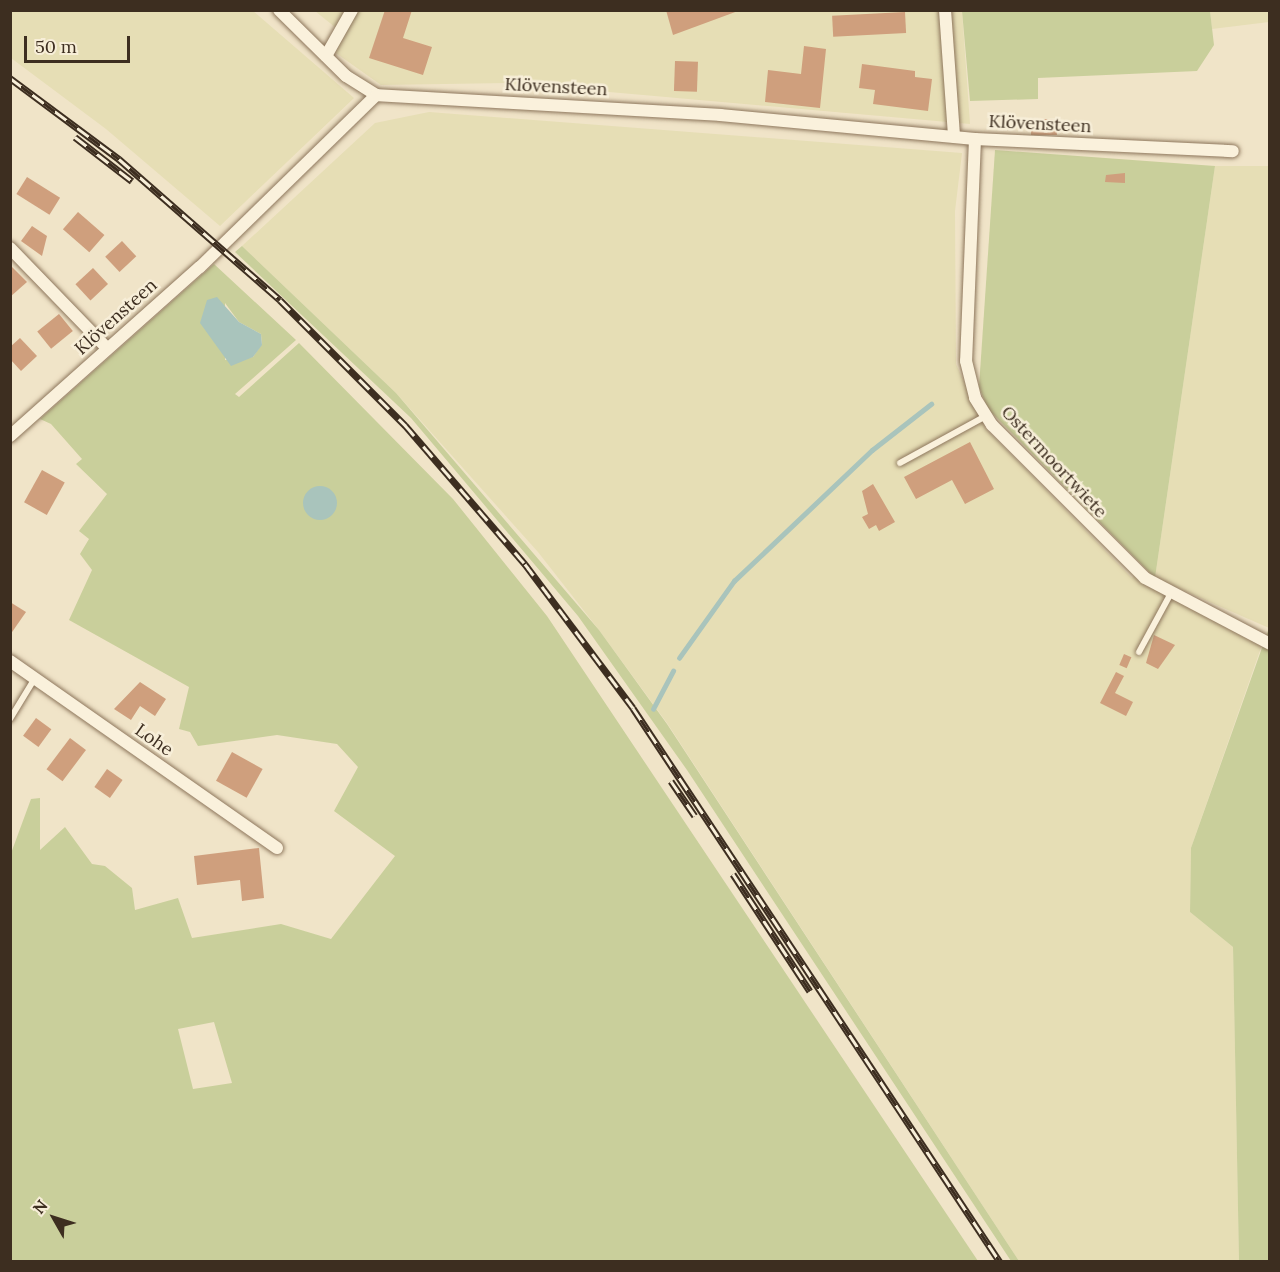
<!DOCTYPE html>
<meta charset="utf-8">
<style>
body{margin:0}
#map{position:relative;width:1280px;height:1272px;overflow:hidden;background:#f0e4c8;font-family:Lora,serif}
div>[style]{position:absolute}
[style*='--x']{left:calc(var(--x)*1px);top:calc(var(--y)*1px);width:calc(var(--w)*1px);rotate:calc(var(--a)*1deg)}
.farmland>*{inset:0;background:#e6deb5}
.green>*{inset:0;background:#c9cf9b}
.water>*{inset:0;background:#a9c4bc}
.round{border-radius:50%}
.stream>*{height:4.5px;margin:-2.25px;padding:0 2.25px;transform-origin:2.25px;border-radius:2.25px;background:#a9c4bc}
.building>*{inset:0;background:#cf9f7d;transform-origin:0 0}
.roads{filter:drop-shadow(0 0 2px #8d765c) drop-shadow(0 0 2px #8d765c)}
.lane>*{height:6px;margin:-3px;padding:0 3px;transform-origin:3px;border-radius:3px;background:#faf1dc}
.street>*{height:12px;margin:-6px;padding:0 6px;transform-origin:6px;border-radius:6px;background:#faf1dc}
.rail>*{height:7px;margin-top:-3.5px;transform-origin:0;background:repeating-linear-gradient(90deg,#f7eed8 0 14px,#3d2e20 0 28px);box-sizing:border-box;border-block:2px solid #3d2e20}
span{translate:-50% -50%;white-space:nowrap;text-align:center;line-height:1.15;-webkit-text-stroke:5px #f7eed8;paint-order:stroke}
.street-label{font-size:18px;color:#3d2e20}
.frame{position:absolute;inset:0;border:12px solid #3d2e20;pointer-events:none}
.north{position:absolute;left:24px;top:1188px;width:60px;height:60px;-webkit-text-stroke:4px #f7eed8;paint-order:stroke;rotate:309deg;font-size:16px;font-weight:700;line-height:24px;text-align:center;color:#3d2e20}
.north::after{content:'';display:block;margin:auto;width:21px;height:27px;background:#3d2e20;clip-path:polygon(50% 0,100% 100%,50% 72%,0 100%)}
.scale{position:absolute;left:24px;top:36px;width:106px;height:27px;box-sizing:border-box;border:3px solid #3d2e20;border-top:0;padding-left:8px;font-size:18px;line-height:21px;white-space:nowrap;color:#3d2e20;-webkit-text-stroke:4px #f7eed8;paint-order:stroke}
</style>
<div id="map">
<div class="farmland">
<div style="clip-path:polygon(10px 11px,253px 11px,354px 98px,220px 226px,106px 129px,11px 58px)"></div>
<div style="clip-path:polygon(315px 11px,962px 11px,970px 124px,507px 83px,381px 85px,333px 51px,341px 32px)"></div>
<div style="clip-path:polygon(1210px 11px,1269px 11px,1269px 22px,1212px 29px)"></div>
<div style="clip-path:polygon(429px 112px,962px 153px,955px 211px,956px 364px,986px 429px,1132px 578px,1137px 572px,1263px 642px,1191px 848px,1190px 912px,1233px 947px,1239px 1261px,1019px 1261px,667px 723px,599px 630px,538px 552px,396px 393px,242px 246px,375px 123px)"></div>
<div style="clip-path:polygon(1215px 166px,1269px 166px,1269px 628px,1155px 578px)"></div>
</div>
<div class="green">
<div style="clip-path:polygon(962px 11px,1210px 11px,1214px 45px,1197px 71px,1038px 78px,1038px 99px,970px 101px)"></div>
<div style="clip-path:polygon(995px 150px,1215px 166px,1155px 578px,988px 409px,979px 387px)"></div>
<div style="clip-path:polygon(242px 246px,396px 393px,599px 630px,667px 724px,1019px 1261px,1011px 1261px,687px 770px,578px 616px,411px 418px,235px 252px)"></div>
<div style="clip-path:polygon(evenodd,214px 264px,296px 340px,235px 394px,239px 397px,299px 343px,453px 499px,547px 616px,978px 1261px,11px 1261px,10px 856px,31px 799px,40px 798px,40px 850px,65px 827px,92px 864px,105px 866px,132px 888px,135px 910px,178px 898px,192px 938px,281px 924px,331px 939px,395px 856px,334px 811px,358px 767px,337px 744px,277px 735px,198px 746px,190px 732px,179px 729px,189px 687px,69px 620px,92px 570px,80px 554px,89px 539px,79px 531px,107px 494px,76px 464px,82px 459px,51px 424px,40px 419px,214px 264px,225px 303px,239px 322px,261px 334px,262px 344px,253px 357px,225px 360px,225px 303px,214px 264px,214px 1022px,232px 1083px,193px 1089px,178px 1029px,214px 1022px)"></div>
<div style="clip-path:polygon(1269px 628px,1269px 1261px,1239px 1261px,1233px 947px,1190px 912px,1191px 848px)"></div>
</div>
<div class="water">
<div style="clip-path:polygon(217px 297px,239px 322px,261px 334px,262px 345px,253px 357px,231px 366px,200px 323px,207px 300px)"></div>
<div class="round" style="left:303px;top:486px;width:34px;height:34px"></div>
</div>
<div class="stream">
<div style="--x:679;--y:658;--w:95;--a:-54.5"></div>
<div style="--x:734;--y:581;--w:190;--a:-43.5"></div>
<div style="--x:872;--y:450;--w:75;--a:-37.9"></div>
<div style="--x:653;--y:709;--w:43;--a:-62.2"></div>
</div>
<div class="building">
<div style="clip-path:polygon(385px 10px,412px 10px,403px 38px,432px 47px,423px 75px,369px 58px)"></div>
<div style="clip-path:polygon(666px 10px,738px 10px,738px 11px,673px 35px)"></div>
<div style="left:905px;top:12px;width:21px;height:73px;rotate:87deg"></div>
<div style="clip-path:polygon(804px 46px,826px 49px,820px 108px,765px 102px,768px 70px,801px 74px)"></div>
<div style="left:675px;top:61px;width:23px;height:30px;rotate:2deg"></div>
<div style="clip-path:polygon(862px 64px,915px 71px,915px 77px,932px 79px,928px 111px,873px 104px,875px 90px,859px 88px)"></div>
<div style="left:1031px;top:119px;width:26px;height:16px"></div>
<div style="clip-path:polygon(1125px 173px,1125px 183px,1105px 182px,1106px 175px)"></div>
<div style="left:27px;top:177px;width:39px;height:20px;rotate:32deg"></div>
<div style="left:78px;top:212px;width:35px;height:23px;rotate:41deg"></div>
<div style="clip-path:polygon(32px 226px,47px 236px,42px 256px,21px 241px)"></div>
<div style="left:122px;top:241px;width:21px;height:23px;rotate:47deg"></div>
<div style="clip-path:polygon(12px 267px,27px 282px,10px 297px,10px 269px)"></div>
<div style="left:93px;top:268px;width:22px;height:24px;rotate:47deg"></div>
<div style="left:59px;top:314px;width:22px;height:28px;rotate:51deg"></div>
<div style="clip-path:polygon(20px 338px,37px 356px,21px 371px,10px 359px,10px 347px)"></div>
<div style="clip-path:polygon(970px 442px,994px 489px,965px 504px,952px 480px,916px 499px,904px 477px)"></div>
<div style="left:42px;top:470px;width:26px;height:37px;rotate:29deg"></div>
<div style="clip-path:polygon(873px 484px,895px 522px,879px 531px,876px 525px,869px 529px,862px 517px,868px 514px,862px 491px)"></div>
<div style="clip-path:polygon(10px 602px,26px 612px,10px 635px)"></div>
<div style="clip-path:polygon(1154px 635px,1175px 645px,1158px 669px,1146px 663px)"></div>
<div style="left:1124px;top:654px;width:8px;height:12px;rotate:23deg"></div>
<div style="clip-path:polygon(1116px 672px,1124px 676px,1115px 693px,1133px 702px,1126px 716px,1100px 703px)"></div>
<div style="clip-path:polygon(140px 682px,166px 699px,155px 716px,140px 706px,131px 720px,114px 709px)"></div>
<div style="left:36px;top:718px;width:19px;height:22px;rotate:36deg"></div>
<div style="left:70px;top:738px;width:20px;height:39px;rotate:37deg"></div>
<div style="left:232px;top:752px;width:35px;height:33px;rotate:29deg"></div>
<div style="left:107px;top:769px;width:19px;height:22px;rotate:35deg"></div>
<div style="clip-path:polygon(259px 848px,264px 898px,242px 901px,240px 880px,197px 885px,194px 856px)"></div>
</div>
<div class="roads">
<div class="lane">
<div style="--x:900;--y:463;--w:98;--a:-28.7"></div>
<div style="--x:1139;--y:652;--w:65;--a:-61.5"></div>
<div style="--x:10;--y:719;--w:48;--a:-58.6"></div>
</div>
<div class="street">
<div style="--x:279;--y:10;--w:94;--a:44.6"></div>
<div style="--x:346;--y:76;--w:36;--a:32"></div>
<div style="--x:945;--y:10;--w:127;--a:85.9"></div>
<div style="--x:326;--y:56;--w:53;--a:-60.5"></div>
<div style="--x:975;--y:139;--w:222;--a:92.3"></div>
<div style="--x:966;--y:361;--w:38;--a:76"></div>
<div style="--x:975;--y:398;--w:32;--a:58"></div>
<div style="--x:992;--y:425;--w:216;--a:45"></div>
<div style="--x:1145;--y:578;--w:141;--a:27.8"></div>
<div style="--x:10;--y:248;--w:139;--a:45.9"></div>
<div style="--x:10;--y:436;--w:254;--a:-41.7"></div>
<div style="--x:200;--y:267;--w:246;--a:-44.3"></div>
<div style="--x:376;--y:95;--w:345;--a:3.3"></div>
<div style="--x:720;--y:115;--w:256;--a:5.4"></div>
<div style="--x:975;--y:139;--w:258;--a:2.7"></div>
<div style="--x:10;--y:661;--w:326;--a:35"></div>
</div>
</div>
<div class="rail">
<div style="--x:10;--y:78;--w:136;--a:36.6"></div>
<div style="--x:119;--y:159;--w:214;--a:41.2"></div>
<div style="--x:280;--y:300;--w:177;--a:45"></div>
<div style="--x:405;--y:425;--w:184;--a:49.2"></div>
<div style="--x:525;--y:564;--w:180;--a:53.1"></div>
<div style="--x:633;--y:708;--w:665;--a:56.48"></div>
<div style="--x:75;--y:137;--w:72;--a:37.7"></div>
<div style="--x:671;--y:781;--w:42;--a:55.6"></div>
<div style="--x:733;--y:874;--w:140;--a:56.7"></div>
</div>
<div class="street-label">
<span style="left:556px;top:87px;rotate:3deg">Klövensteen</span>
<span style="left:1040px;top:124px;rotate:3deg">Klövensteen</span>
<span style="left:116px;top:317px;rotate:-42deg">Klövensteen</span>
<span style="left:1054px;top:462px;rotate:47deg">Ostermoortwiete</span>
<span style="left:154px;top:740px;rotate:35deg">Lohe</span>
</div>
<div class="frame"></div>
<div class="north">N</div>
<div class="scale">50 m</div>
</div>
